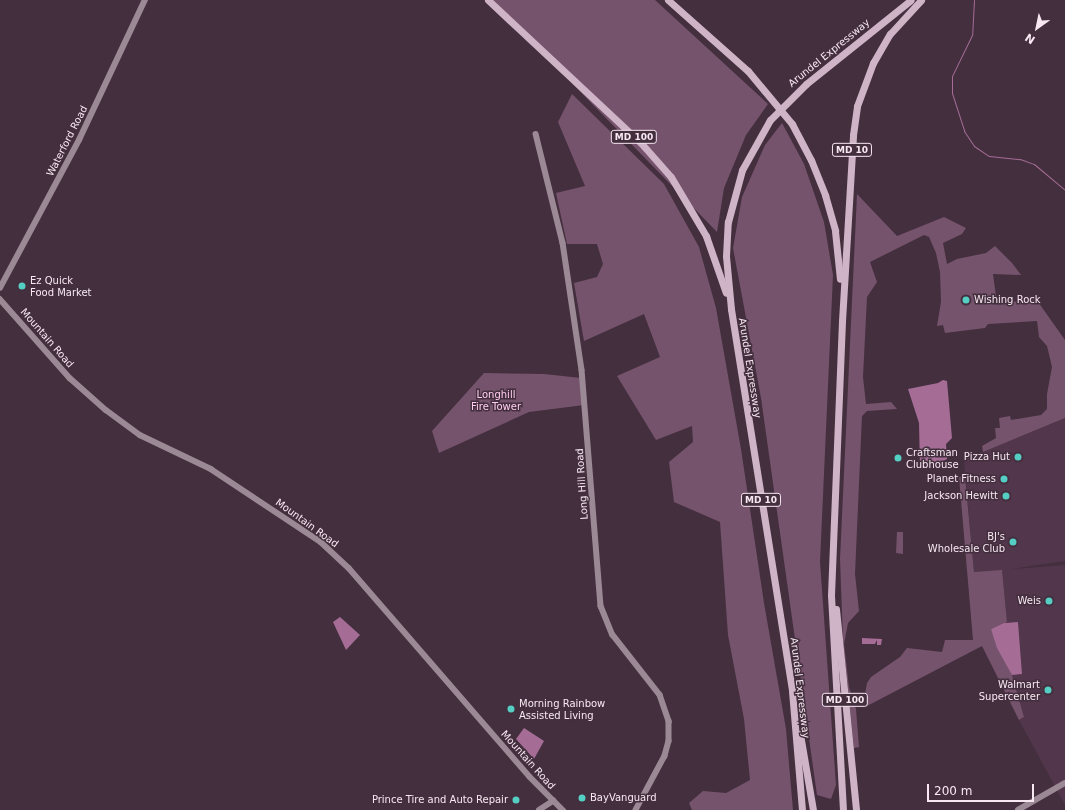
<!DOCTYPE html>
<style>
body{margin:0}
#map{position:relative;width:1065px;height:810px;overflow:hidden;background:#442f3e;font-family:"DejaVu Sans",sans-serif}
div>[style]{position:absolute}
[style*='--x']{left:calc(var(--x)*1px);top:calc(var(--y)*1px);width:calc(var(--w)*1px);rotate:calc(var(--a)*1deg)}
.built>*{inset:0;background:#52364b}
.green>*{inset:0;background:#75536c}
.water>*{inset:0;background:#a56d96}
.stream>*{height:1px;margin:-0.5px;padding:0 0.5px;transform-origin:0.5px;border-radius:0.5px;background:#a56d96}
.secondary>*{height:5.5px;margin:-2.75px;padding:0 2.75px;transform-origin:2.75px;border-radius:2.75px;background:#9b8995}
.highway>*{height:7px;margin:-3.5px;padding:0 3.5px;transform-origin:3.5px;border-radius:3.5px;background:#cfb4c7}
.dots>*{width:11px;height:11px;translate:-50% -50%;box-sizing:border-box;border:2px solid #442f3e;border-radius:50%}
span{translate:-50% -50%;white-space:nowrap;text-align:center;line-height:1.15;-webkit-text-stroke:3px #442f3e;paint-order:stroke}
.shield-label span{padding:1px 3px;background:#442f3e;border:1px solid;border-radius:3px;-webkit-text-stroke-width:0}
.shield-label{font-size:9px;color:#f7e8f2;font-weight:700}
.street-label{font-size:10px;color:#f7e8f2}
.poi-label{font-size:10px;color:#f7e8f2}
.left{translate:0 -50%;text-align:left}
.right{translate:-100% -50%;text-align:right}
.park-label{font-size:10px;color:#ffcdf0}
.north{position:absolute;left:1017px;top:8px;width:40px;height:40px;-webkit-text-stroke:3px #442f3e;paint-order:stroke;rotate:213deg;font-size:11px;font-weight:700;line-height:16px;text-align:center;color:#f7e8f2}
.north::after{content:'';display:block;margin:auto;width:14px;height:18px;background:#f7e8f2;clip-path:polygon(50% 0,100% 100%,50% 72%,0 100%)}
.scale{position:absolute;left:927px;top:784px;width:107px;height:18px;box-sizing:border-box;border:2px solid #f7e8f2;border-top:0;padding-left:5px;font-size:12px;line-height:14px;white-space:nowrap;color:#f7e8f2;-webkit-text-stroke:3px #442f3e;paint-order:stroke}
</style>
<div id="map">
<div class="built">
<div style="clip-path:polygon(1065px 418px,1065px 561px,1011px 569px,1065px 565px,1065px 805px,1019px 720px,1024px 717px,1012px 675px,1022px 674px,1018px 622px,1007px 622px,1002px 571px,974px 572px,964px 460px)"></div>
</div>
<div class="green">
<div style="clip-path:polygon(491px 0,655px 0,768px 104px,746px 135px,724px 188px,717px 232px)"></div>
<div style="clip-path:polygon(572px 94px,664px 184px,699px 247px,716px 308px,741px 449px,764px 603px,786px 729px,793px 810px,692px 810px,689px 803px,703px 791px,726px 793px,750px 780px,744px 719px,728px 635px,720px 522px,674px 502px,669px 462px,693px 442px,692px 426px,656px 440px,617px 376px,660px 357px,644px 314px,584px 341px,574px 283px,597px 277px,603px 264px,597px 244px,567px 244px,556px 193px,585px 186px,558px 122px)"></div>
<div style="clip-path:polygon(782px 123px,804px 164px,824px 222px,833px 275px,820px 562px,836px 785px,831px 799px,817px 795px,761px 398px,733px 248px,742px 197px,765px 145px)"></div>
<div style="clip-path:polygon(857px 194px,897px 236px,944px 217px,966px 228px,962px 234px,943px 243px,947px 264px,957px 259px,986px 253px,995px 246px,1012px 263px,1021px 275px,993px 274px,997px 304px,1036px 299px,1065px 340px,1065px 418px,983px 452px,982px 446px,996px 438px,995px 428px,1000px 428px,999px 418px,1010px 416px,1011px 420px,1041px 415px,1047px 409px,1047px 394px,1052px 367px,1047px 346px,1039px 337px,1037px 321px,988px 324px,985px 328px,945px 333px,943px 325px,937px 326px,941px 302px,940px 272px,936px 253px,929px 237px,924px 235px,870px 262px,877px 282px,867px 297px,863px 377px,866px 404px,891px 402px,897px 409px,867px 411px,862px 416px,855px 574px,859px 611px,848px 623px,844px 644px,849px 687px,856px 709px,859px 747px,854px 748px,843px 640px,840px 559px)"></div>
<div style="clip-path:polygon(484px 373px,544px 374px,581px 378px,584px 405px,529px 412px,439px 453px,432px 431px)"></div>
<div style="clip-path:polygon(959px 477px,965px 477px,974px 572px,1002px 570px,1007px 622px,991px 629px,1012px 675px,1024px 717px,1019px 720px,982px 646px,867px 706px,864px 700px,867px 683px,871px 677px,900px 657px,907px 648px,942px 652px,945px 640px,973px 640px)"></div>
<div style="clip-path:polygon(897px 532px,903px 532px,903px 554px,896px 553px)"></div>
</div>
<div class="water">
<div style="clip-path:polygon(943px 380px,947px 381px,952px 438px,946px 444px,947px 459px,931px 468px,920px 468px,919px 423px,908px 389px,938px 383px)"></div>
<div style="clip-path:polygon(340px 617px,360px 635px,346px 650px,333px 622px)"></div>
<div style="clip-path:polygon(1018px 622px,1022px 674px,1012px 675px,997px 648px,991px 629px,1004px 623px)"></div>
<div style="clip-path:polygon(862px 638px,882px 639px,881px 645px,877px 645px,877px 640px,875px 644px,862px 644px)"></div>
<div style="clip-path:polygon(524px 728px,544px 741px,534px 759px,516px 739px)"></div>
</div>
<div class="stream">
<div style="--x:974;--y:0;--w:35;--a:93"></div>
<div style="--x:972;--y:35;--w:46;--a:116"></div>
<div style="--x:952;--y:76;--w:17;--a:90"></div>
<div style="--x:952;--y:93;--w:40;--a:72"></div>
<div style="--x:964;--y:131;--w:18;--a:56"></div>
<div style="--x:974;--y:146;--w:18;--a:34"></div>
<div style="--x:989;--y:156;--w:31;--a:6"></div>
<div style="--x:1020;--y:159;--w:15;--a:20"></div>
<div style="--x:1034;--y:164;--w:40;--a:40"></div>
</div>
<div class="secondary">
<div style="--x:536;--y:134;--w:112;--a:76.1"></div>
<div style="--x:563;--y:243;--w:128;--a:81.5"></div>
<div style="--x:582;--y:370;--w:237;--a:85.4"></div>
<div style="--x:601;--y:606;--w:31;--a:68"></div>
<div style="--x:613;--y:635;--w:76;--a:51.9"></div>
<div style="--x:660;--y:695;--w:28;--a:71"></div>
<div style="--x:669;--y:721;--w:20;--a:90"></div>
<div style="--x:669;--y:741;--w:16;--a:105"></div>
<div style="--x:665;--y:756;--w:61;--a:118.2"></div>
<div style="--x:0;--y:288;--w:168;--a:-61.9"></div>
<div style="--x:79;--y:140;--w:155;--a:-64.8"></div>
<div style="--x:0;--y:299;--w:106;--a:48.5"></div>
<div style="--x:70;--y:378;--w:48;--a:41.6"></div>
<div style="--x:106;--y:410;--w:42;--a:36.3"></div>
<div style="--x:140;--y:435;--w:79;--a:25.6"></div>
<div style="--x:211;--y:469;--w:132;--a:33.6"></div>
<div style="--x:321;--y:542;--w:38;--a:43"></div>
<div style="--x:349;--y:568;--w:276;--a:49.1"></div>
<div style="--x:530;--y:777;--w:47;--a:45"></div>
<div style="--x:539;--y:810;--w:17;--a:-33"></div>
<div style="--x:1018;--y:810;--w:54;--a:-29.9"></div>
</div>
<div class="highway">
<div style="--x:488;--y:0;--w:209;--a:43.1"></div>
<div style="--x:641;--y:143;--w:45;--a:48.6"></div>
<div style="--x:671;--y:177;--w:69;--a:59.3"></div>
<div style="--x:706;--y:236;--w:60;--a:70.7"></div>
<div style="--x:668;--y:0;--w:107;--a:41.6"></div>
<div style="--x:748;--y:71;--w:69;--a:50.3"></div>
<div style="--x:792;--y:124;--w:41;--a:62.2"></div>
<div style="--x:811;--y:160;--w:38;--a:68"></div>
<div style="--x:825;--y:195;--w:37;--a:74"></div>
<div style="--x:835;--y:231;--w:48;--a:84.1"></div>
<div style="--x:836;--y:609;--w:202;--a:84.3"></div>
<div style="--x:800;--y:734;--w:77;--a:80.3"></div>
<div style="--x:802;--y:810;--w:120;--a:-94.8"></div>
<div style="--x:792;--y:690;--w:386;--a:-99.1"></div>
<div style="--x:731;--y:309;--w:53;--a:-95.4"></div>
<div style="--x:726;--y:256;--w:34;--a:-87"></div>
<div style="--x:728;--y:222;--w:54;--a:-74.9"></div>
<div style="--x:742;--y:170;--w:57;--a:-60.8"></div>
<div style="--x:770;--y:120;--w:51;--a:-45"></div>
<div style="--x:806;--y:84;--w:134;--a:-38.7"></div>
<div style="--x:843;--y:810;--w:215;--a:-93.2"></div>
<div style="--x:831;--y:595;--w:274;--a:-87.7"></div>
<div style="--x:842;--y:321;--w:186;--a:-86.6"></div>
<div style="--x:853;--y:135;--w:29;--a:-82"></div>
<div style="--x:857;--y:106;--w:46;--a:-69.6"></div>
<div style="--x:873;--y:63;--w:34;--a:-60"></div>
<div style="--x:890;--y:34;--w:46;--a:-47.6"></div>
</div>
<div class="dots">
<div style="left:22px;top:286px;background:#55cec4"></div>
<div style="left:966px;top:300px;background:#55cec4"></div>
<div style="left:1018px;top:457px;background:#55cec4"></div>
<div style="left:898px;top:458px;background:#55cec4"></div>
<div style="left:1004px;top:479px;background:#55cec4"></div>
<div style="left:1006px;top:496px;background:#55cec4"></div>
<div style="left:1013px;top:542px;background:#55cec4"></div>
<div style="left:1049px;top:601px;background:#55cec4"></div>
<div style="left:1048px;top:690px;background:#55cec4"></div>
<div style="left:511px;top:709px;background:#55cec4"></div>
<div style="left:582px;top:798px;background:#55cec4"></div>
<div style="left:516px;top:800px;background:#55cec4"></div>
</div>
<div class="shield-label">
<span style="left:634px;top:137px">MD 100</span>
<span style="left:852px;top:150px">MD 10</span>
<span style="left:761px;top:500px">MD 10</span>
<span style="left:845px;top:700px">MD 100</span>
</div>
<div class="street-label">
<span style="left:829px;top:53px;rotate:-39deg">Arundel Expressway</span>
<span style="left:67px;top:141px;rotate:-63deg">Waterford Road</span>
<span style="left:47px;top:338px;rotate:49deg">Mountain Road</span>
<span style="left:750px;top:368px;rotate:81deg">Arundel Expressway</span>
<span style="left:582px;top:484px;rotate:-94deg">Long Hill Road</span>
<span style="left:307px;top:523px;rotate:36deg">Mountain Road</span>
<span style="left:800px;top:688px;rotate:83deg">Arundel Expressway</span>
<span style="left:528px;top:760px;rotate:48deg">Mountain Road</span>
</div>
<div class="poi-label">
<span class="left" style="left:30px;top:286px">Ez Quick<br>Food Market</span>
<span class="left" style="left:974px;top:300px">Wishing Rock</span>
<span class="left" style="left:906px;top:458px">Craftsman<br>Clubhouse</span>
<span class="right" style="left:1010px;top:457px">Pizza Hut</span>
<span class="right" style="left:996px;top:479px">Planet Fitness</span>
<span class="right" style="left:998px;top:496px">Jackson Hewitt</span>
<span class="right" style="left:1005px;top:542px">BJ's<br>Wholesale Club</span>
<span class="right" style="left:1041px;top:601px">Weis</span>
<span class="right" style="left:1040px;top:690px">Walmart<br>Supercenter</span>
<span class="left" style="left:519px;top:709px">Morning Rainbow<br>Assisted Living</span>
<span class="left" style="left:590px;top:798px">BayVanguard</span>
<span class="right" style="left:508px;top:800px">Prince Tire and Auto Repair</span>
</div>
<div class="park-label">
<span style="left:496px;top:400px">Longhill<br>Fire Tower</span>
</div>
<div class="north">N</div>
<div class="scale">200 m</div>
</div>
